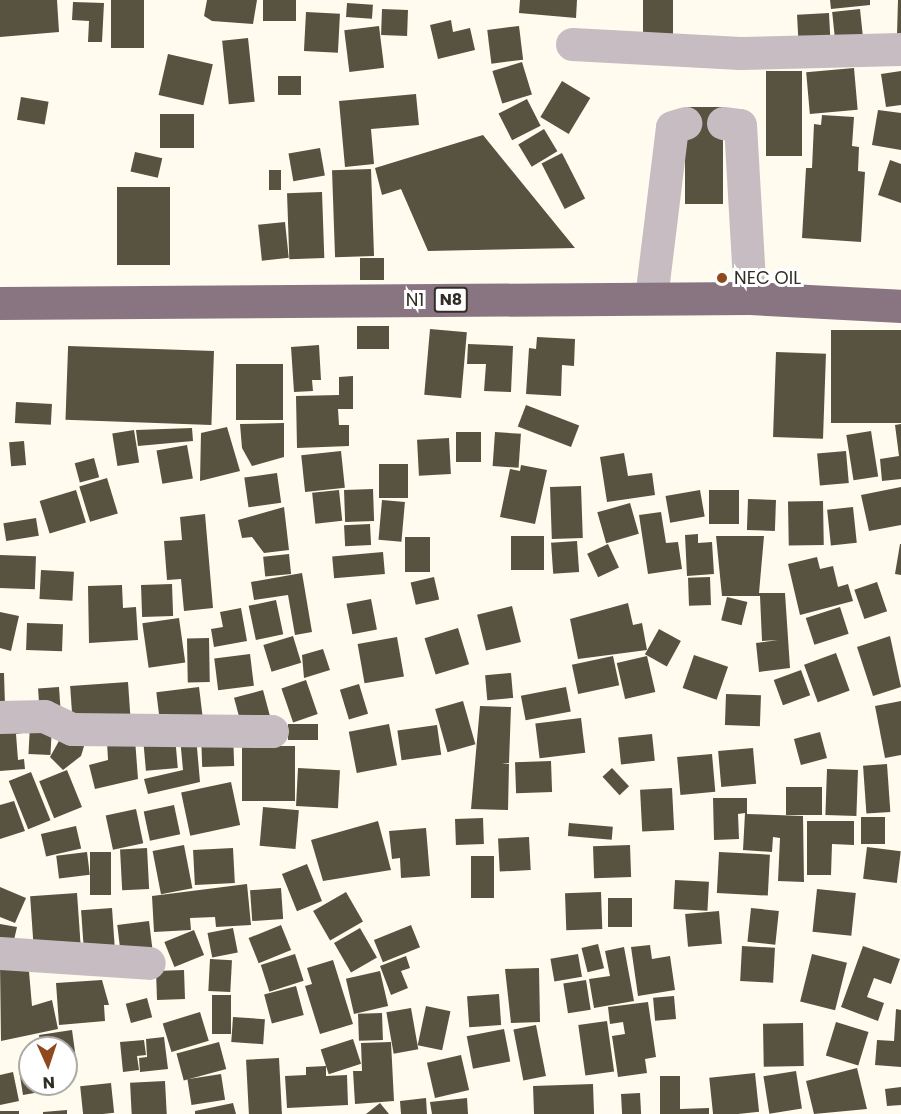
<!DOCTYPE html>
<style>
body{margin:0}
#map{position:relative;width:901px;height:1114px;overflow:hidden;background:#fffbee;font-family:Poppins,sans-serif}
div>[style]{position:absolute}
[style*='--x']{left:calc(var(--x)*1px);top:calc(var(--y)*1px);width:calc(var(--w)*1px);rotate:calc(var(--a)*1deg)}
.building>*{inset:0;background:#585240;transform-origin:0 0}
.minor>*{height:33px;margin:-16.5px;padding:0 16.5px;transform-origin:16.5px;border-radius:16.5px;background:#c6bcc2}
.highway>*{height:33px;margin:-16.5px;padding:0 16.5px;transform-origin:16.5px;border-radius:16.5px;background:#887581}
.dots>*{width:16px;height:16px;translate:-50% -50%;box-sizing:border-box;border:3px solid #fff;border-radius:50%}
span{translate:-50% -50%;white-space:nowrap;text-align:center;line-height:1.15;-webkit-text-stroke:6px #fff;paint-order:stroke}
.shield-label span{padding:2px 4px;background:#fff;border:2px solid;border-radius:4px;-webkit-text-stroke-width:0}
.shield-label{font-size:16px;color:#312e26;font-weight:700}
.poi-label{font-size:18px;color:#312e26}
.left{translate:0 -50%;text-align:left}
.street-label{font-size:18px;color:#312e26}
.north{position:absolute;left:18px;top:1036px;width:60px;height:60px;box-sizing:border-box;background:#fff;border:2px solid #adaba8;border-radius:50%;rotate:177deg;font-size:16px;font-weight:700;line-height:24px;text-align:center;color:#312e26}
.north::after{content:'';display:block;margin:auto;width:21px;height:27px;background:#8e4a1d;clip-path:polygon(50% 0,100% 100%,50% 72%,0 100%)}
</style>
<div id="map">
<div class="building">
<div style="clip-path:polygon(0 0,57px 0,59px 32px,0 37px)"></div>
<div style="left:111px;top:0;width:33px;height:48px"></div>
<div style="clip-path:polygon(207px 0,257px 0,253px 24px,212px 21px,204px 16px)"></div>
<div style="left:263px;top:0;width:33px;height:21px"></div>
<div style="clip-path:polygon(520px 0,577px 0,576px 18px,519px 13px)"></div>
<div style="left:643px;top:0;width:30px;height:39px"></div>
<div style="clip-path:polygon(830px 0,870px 0,870px 5px,831px 9px)"></div>
<div style="clip-path:polygon(898px 0,901px 0,901px 35px,897px 35px)"></div>
<div style="clip-path:polygon(73px 2px,104px 3px,102px 42px,88px 42px,89px 21px,72px 20px)"></div>
<div style="left:347px;top:3px;width:26px;height:14px;rotate:4deg"></div>
<div style="left:382px;top:9px;width:26px;height:26px;rotate:2deg"></div>
<div style="left:860px;top:9px;width:36px;height:28px;rotate:84deg"></div>
<div style="left:306px;top:12px;width:34px;height:39px;rotate:3deg"></div>
<div style="left:829px;top:13px;width:37px;height:32px;rotate:87deg"></div>
<div style="clip-path:polygon(451px 20px,453px 32px,470px 28px,475px 50px,438px 59px,430px 25px)"></div>
<div style="left:379px;top:26px;width:42px;height:35px;rotate:83deg"></div>
<div style="left:519px;top:26px;width:34px;height:32px;rotate:83deg"></div>
<div style="left:248px;top:38px;width:64px;height:26px;rotate:84deg"></div>
<div style="left:168px;top:54px;width:46px;height:42px;rotate:13deg"></div>
<div style="left:522px;top:62px;width:34px;height:31px;rotate:73deg"></div>
<div style="left:854px;top:68px;width:42px;height:48px;rotate:85deg"></div>
<div style="left:766px;top:71px;width:36px;height:85px"></div>
<div style="clip-path:polygon(901px 71px,901px 105px,886px 107px,881px 74px)"></div>
<div style="left:278px;top:76px;width:23px;height:19px"></div>
<div style="left:562px;top:81px;width:33px;height:42px;rotate:31deg"></div>
<div style="clip-path:polygon(416px 94px,419px 125px,371px 129px,374px 164px,345px 167px,339px 101px)"></div>
<div style="left:21px;top:97px;width:28px;height:23px;rotate:10deg"></div>
<div style="left:527px;top:99px;width:30px;height:32px;rotate:63deg"></div>
<div style="left:685px;top:107px;width:38px;height:97px"></div>
<div style="clip-path:polygon(878px 110px,901px 113px,901px 150px,872px 145px)"></div>
<div style="left:160px;top:114px;width:34px;height:34px"></div>
<div style="clip-path:polygon(822px 115px,854px 117px,852px 146px,859px 147px,858px 171px,865px 172px,861px 242px,802px 238px,806px 168px,812px 168px,814px 124px,821px 125px)"></div>
<div style="left:544px;top:129px;width:26px;height:30px;rotate:59deg"></div>
<div style="clip-path:polygon(483px 135px,575px 248px,428px 251px,401px 189px,382px 195px,375px 168px)"></div>
<div style="left:320px;top:148px;width:28px;height:32px;rotate:80deg"></div>
<div style="left:135px;top:152px;width:28px;height:20px;rotate:13deg"></div>
<div style="left:562px;top:153px;width:51px;height:23px;rotate:63deg"></div>
<div style="clip-path:polygon(890px 160px,901px 164px,901px 203px,878px 195px)"></div>
<div style="left:371px;top:169px;width:87px;height:39px;rotate:88deg"></div>
<div style="left:269px;top:170px;width:12px;height:20px"></div>
<div style="left:117px;top:187px;width:53px;height:78px"></div>
<div style="left:322px;top:192px;width:66px;height:35px;rotate:88deg"></div>
<div style="left:285px;top:222px;width:36px;height:27px;rotate:84deg"></div>
<div style="left:360px;top:258px;width:24px;height:22px"></div>
<div style="left:357px;top:326px;width:32px;height:23px"></div>
<div style="left:430px;top:329px;width:37px;height:66px;rotate:5deg"></div>
<div style="left:901px;top:330px;width:93px;height:70px;rotate:90deg"></div>
<div style="clip-path:polygon(537px 337px,575px 339px,574px 366px,562px 365px,561px 396px,526px 394px,529px 348px,536px 349px)"></div>
<div style="clip-path:polygon(468px 344px,513px 346px,511px 392px,484px 391px,486px 364px,467px 364px)"></div>
<div style="clip-path:polygon(319px 345px,321px 380px,312px 380px,313px 391px,294px 392px,291px 347px)"></div>
<div style="left:214px;top:351px;width:74px;height:146px;rotate:92deg"></div>
<div style="left:776px;top:352px;width:50px;height:85px;rotate:2deg"></div>
<div style="left:236px;top:364px;width:47px;height:56px"></div>
<div style="clip-path:polygon(353px 376px,353px 409px,338px 409px,339px 425px,349px 425px,349px 446px,297px 448px,296px 396px,339px 395px,339px 377px)"></div>
<div style="left:16px;top:402px;width:36px;height:21px;rotate:3deg"></div>
<div style="left:526px;top:405px;width:57px;height:23px;rotate:21deg"></div>
<div style="clip-path:polygon(284px 423px,284px 457px,252px 466px,242px 448px,240px 424px)"></div>
<div style="clip-path:polygon(901px 424px,901px 479px,882px 481px,880px 459px,899px 456px,895px 425px)"></div>
<div style="clip-path:polygon(227px 427px,240px 471px,200px 481px,201px 433px)"></div>
<div style="clip-path:polygon(192px 428px,193px 441px,138px 446px,136px 430px)"></div>
<div style="left:134px;top:430px;width:33px;height:22px;rotate:81deg"></div>
<div style="left:871px;top:431px;width:46px;height:25px;rotate:81deg"></div>
<div style="left:456px;top:432px;width:25px;height:30px"></div>
<div style="left:495px;top:432px;width:26px;height:34px;rotate:4deg"></div>
<div style="left:449px;top:438px;width:36px;height:32px;rotate:87deg"></div>
<div style="left:24px;top:441px;width:24px;height:15px;rotate:85deg"></div>
<div style="left:187px;top:445px;width:34px;height:31px;rotate:80deg"></div>
<div style="left:341px;top:451px;width:37px;height:40px;rotate:84deg"></div>
<div style="left:846px;top:451px;width:32px;height:29px;rotate:85deg"></div>
<div style="clip-path:polygon(624px 453px,628px 476px,652px 473px,655px 495px,607px 502px,600px 457px)"></div>
<div style="left:94px;top:458px;width:20px;height:20px;rotate:75deg"></div>
<div style="left:379px;top:464px;width:29px;height:34px"></div>
<div style="clip-path:polygon(521px 465px,547px 470px,535px 524px,500px 517px,510px 469px,520px 471px)"></div>
<div style="left:277px;top:473px;width:30px;height:33px;rotate:82deg"></div>
<div style="left:107px;top:478px;width:37px;height:29px;rotate:73deg"></div>
<div style="left:581px;top:486px;width:52px;height:31px;rotate:88deg"></div>
<div style="clip-path:polygon(901px 487px,901px 525px,869px 531px,861px 495px)"></div>
<div style="left:373px;top:489px;width:32px;height:29px;rotate:88deg"></div>
<div style="left:76px;top:490px;width:34px;height:38px;rotate:73deg"></div>
<div style="left:339px;top:490px;width:31px;height:27px;rotate:84deg"></div>
<div style="left:700px;top:490px;width:27px;height:35px;rotate:80deg"></div>
<div style="left:709px;top:490px;width:30px;height:34px"></div>
<div style="left:748px;top:499px;width:28px;height:31px;rotate:2deg"></div>
<div style="left:382px;top:500px;width:23px;height:40px;rotate:5deg"></div>
<div style="left:823px;top:501px;width:44px;height:35px;rotate:89deg"></div>
<div style="left:630px;top:503px;width:32px;height:34px;rotate:74deg"></div>
<div style="clip-path:polygon(284px 507px,289px 550px,264px 553px,252px 537px,242px 538px,238px 520px)"></div>
<div style="left:853px;top:507px;width:36px;height:26px;rotate:84deg"></div>
<div style="clip-path:polygon(661px 512px,666px 543px,678px 542px,682px 569px,648px 574px,639px 515px)"></div>
<div style="clip-path:polygon(205px 514px,213px 608px,184px 611px,181px 579px,167px 580px,164px 541px,182px 540px,180px 517px)"></div>
<div style="left:36px;top:518px;width:18px;height:33px;rotate:81deg"></div>
<div style="left:370px;top:524px;width:21px;height:26px;rotate:87deg"></div>
<div style="clip-path:polygon(698px 534px,698px 543px,712px 542px,714px 574px,687px 576px,685px 535px)"></div>
<div style="left:511px;top:536px;width:33px;height:34px"></div>
<div style="clip-path:polygon(716px 536px,764px 536px,759px 593px,785px 593px,790px 668px,759px 672px,756px 643px,778px 640px,762px 641px,760px 596px,722px 596px)"></div>
<div style="left:405px;top:537px;width:25px;height:35px"></div>
<div style="left:577px;top:541px;width:31px;height:26px;rotate:86deg"></div>
<div style="left:608px;top:544px;width:26px;height:23px;rotate:65deg"></div>
<div style="clip-path:polygon(900px 544px,901px 544px,901px 575px,895px 574px)"></div>
<div style="left:383px;top:552px;width:22px;height:51px;rotate:85deg"></div>
<div style="left:289px;top:554px;width:20px;height:26px;rotate:84deg"></div>
<div style="left:0;top:555px;width:36px;height:33px;rotate:2deg"></div>
<div style="clip-path:polygon(817px 557px,820px 569px,833px 566px,838px 587px,848px 584px,853px 601px,800px 615px,788px 564px)"></div>
<div style="left:41px;top:570px;width:33px;height:29px;rotate:3deg"></div>
<div style="clip-path:polygon(302px 573px,312px 632px,295px 635px,288px 595px,254px 600px,251px 582px)"></div>
<div style="left:434px;top:577px;width:23px;height:24px;rotate:77deg"></div>
<div style="left:710px;top:577px;width:28px;height:22px;rotate:88deg"></div>
<div style="left:877px;top:582px;width:31px;height:24px;rotate:71deg"></div>
<div style="left:172px;top:584px;width:32px;height:31px;rotate:88deg"></div>
<div style="clip-path:polygon(122px 585px,123px 608px,136px 607px,138px 640px,89px 643px,88px 586px)"></div>
<div style="left:727px;top:597px;width:21px;height:24px;rotate:14deg"></div>
<div style="left:371px;top:599px;width:31px;height:25px;rotate:79deg"></div>
<div style="left:276px;top:600px;width:35px;height:28px;rotate:78deg"></div>
<div style="clip-path:polygon(628px 603px,633px 625px,642px 623px,647px 650px,578px 659px,570px 619px)"></div>
<div style="left:512px;top:606px;width:37px;height:36px;rotate:76deg"></div>
<div style="left:840px;top:607px;width:28px;height:36px;rotate:72deg"></div>
<div style="clip-path:polygon(241px 608px,247px 641px,214px 647px,211px 629px,223px 627px,220px 612px)"></div>
<div style="clip-path:polygon(0 612px,19px 616px,11px 651px,0 648px)"></div>
<div style="left:179px;top:618px;width:45px;height:37px;rotate:82deg"></div>
<div style="left:27px;top:623px;width:36px;height:27px;rotate:2deg"></div>
<div style="left:458px;top:628px;width:38px;height:35px;rotate:73deg"></div>
<div style="left:659px;top:629px;width:25px;height:29px;rotate:29deg"></div>
<div style="left:293px;top:636px;width:28px;height:31px;rotate:73deg"></div>
<div style="clip-path:polygon(890px 636px,901px 687px,873px 696px,857px 647px)"></div>
<div style="left:397px;top:637px;width:40px;height:40px;rotate:80deg"></div>
<div style="left:209px;top:638px;width:44px;height:22px;rotate:89deg"></div>
<div style="clip-path:polygon(323px 649px,330px 670px,304px 678px,302px 655px)"></div>
<div style="left:836px;top:653px;width:40px;height:34px;rotate:70deg"></div>
<div style="left:250px;top:654px;width:32px;height:36px;rotate:83deg"></div>
<div style="left:694px;top:655px;width:36px;height:35px;rotate:19deg"></div>
<div style="left:613px;top:656px;width:30px;height:42px;rotate:78deg"></div>
<div style="left:647px;top:656px;width:37px;height:31px;rotate:77deg"></div>
<div style="left:801px;top:670px;width:27px;height:29px;rotate:70deg"></div>
<div style="clip-path:polygon(0 673px,4px 673px,5px 706px,0 707px)"></div>
<div style="left:511px;top:673px;width:25px;height:26px;rotate:85deg"></div>
<div style="left:306px;top:680px;width:36px;height:26px;rotate:71deg"></div>
<div style="left:128px;top:682px;width:46px;height:58px;rotate:86deg"></div>
<div style="left:359px;top:684px;width:31px;height:20px;rotate:73deg"></div>
<div style="left:59px;top:687px;width:29px;height:21px;rotate:86deg"></div>
<div style="left:199px;top:687px;width:31px;height:43px;rotate:83deg"></div>
<div style="left:566px;top:687px;width:25px;height:46px;rotate:79deg"></div>
<div style="left:263px;top:690px;width:31px;height:30px;rotate:75deg"></div>
<div style="left:726px;top:694px;width:35px;height:31px;rotate:2deg"></div>
<div style="left:463px;top:701px;width:45px;height:29px;rotate:74deg"></div>
<div style="clip-path:polygon(901px 701px,901px 755px,885px 758px,875px 706px)"></div>
<div style="clip-path:polygon(480px 706px,511px 707px,509px 763px,502px 763px,509px 764px,508px 810px,471px 809px)"></div>
<div style="left:581px;top:718px;width:35px;height:46px;rotate:83deg"></div>
<div style="clip-path:polygon(22px 721px,22px 733px,16px 734px,18px 760px,24px 759px,25px 769px,0 771px,0 723px)"></div>
<div style="left:288px;top:724px;width:30px;height:16px"></div>
<div style="left:389px;top:724px;width:42px;height:41px;rotate:79deg"></div>
<div style="left:30px;top:725px;width:22px;height:29px;rotate:3deg"></div>
<div style="left:437px;top:725px;width:30px;height:40px;rotate:82deg"></div>
<div style="clip-path:polygon(64px 732px,85px 743px,81px 756px,63px 770px,50px 757px)"></div>
<div style="left:233px;top:732px;width:34px;height:32px;rotate:88deg"></div>
<div style="left:820px;top:732px;width:27px;height:27px;rotate:75deg"></div>
<div style="left:652px;top:734px;width:27px;height:34px;rotate:84deg"></div>
<div style="left:175px;top:736px;width:32px;height:32px;rotate:85deg"></div>
<div style="clip-path:polygon(196px 736px,200px 782px,148px 794px,144px 779px,183px 770px,180px 738px)"></div>
<div style="clip-path:polygon(135px 739px,138px 779px,95px 789px,89px 765px,108px 760px,107px 742px)"></div>
<div style="left:242px;top:746px;width:53px;height:55px"></div>
<div style="left:753px;top:748px;width:36px;height:35px;rotate:85deg"></div>
<div style="left:712px;top:754px;width:38px;height:35px;rotate:85deg"></div>
<div style="left:551px;top:761px;width:31px;height:36px;rotate:88deg"></div>
<div style="left:887px;top:764px;width:48px;height:24px;rotate:86deg"></div>
<div style="left:298px;top:768px;width:42px;height:38px;rotate:3deg"></div>
<div style="left:612px;top:768px;width:25px;height:13px;rotate:47deg"></div>
<div style="left:827px;top:769px;width:31px;height:46px;rotate:2deg"></div>
<div style="left:67px;top:770px;width:40px;height:30px;rotate:68deg"></div>
<div style="left:31px;top:772px;width:52px;height:24px;rotate:68deg"></div>
<div style="left:231px;top:782px;width:44px;height:51px;rotate:78deg"></div>
<div style="left:786px;top:787px;width:36px;height:28px"></div>
<div style="left:672px;top:788px;width:42px;height:32px;rotate:87deg"></div>
<div style="clip-path:polygon(713px 798px,747px 798px,747px 814px,803px 816px,804px 882px,778px 881px,780px 838px,773px 837px,772px 852px,743px 850px,745px 813px,738px 814px,739px 839px,714px 840px)"></div>
<div style="clip-path:polygon(14px 801px,25px 831px,0 839px,0 805px)"></div>
<div style="left:174px;top:805px;width:30px;height:31px;rotate:78deg"></div>
<div style="left:263px;top:807px;width:36px;height:39px;rotate:5deg"></div>
<div style="left:136px;top:809px;width:35px;height:31px;rotate:78deg"></div>
<div style="left:861px;top:817px;width:24px;height:27px"></div>
<div style="left:483px;top:818px;width:26px;height:28px;rotate:88deg"></div>
<div style="clip-path:polygon(378px 821px,391px 870px,323px 881px,311px 840px)"></div>
<div style="clip-path:polygon(807px 821px,854px 821px,854px 845px,832px 844px,831px 875px,807px 875px)"></div>
<div style="left:569px;top:823px;width:44px;height:13px;rotate:5deg"></div>
<div style="left:76px;top:826px;width:23px;height:36px;rotate:77deg"></div>
<div style="clip-path:polygon(426px 828px,430px 876px,401px 878px,400px 858px,392px 859px,389px 831px)"></div>
<div style="left:529px;top:837px;width:33px;height:31px;rotate:87deg"></div>
<div style="left:184px;top:845px;width:44px;height:32px;rotate:79deg"></div>
<div style="left:630px;top:845px;width:32px;height:37px;rotate:88deg"></div>
<div style="left:867px;top:847px;width:34px;height:32px;rotate:7deg"></div>
<div style="left:147px;top:848px;width:41px;height:27px;rotate:87deg"></div>
<div style="left:233px;top:848px;width:35px;height:40px;rotate:87deg"></div>
<div style="left:87px;top:852px;width:23px;height:31px;rotate:83deg"></div>
<div style="left:90px;top:852px;width:21px;height:43px"></div>
<div style="left:719px;top:852px;width:51px;height:41px;rotate:3deg"></div>
<div style="left:471px;top:856px;width:23px;height:42px"></div>
<div style="left:307px;top:864px;width:40px;height:27px;rotate:68deg"></div>
<div style="left:675px;top:880px;width:34px;height:29px;rotate:3deg"></div>
<div style="clip-path:polygon(247px 884px,251px 925px,216px 927px,215px 917px,190px 918px,191px 930px,154px 932px,152px 896px)"></div>
<div style="clip-path:polygon(0 887px,26px 898px,15px 923px,0 917px)"></div>
<div style="left:281px;top:888px;width:31px;height:31px;rotate:86deg"></div>
<div style="left:817px;top:889px;width:39px;height:43px;rotate:6deg"></div>
<div style="left:346px;top:892px;width:34px;height:38px;rotate:60deg"></div>
<div style="left:601px;top:892px;width:37px;height:36px;rotate:88deg"></div>
<div style="left:77px;top:893px;width:58px;height:47px;rotate:86deg"></div>
<div style="left:608px;top:898px;width:24px;height:29px"></div>
<div style="left:112px;top:908px;width:48px;height:31px;rotate:86deg"></div>
<div style="left:751px;top:908px;width:28px;height:34px;rotate:6deg"></div>
<div style="left:719px;top:911px;width:33px;height:34px;rotate:85deg"></div>
<div style="left:149px;top:921px;width:39px;height:32px;rotate:83deg"></div>
<div style="clip-path:polygon(0 924px,17px 927px,11px 953px,0 950px)"></div>
<div style="left:281px;top:925px;width:27px;height:35px;rotate:68deg"></div>
<div style="left:411px;top:925px;width:24px;height:40px;rotate:68deg"></div>
<div style="left:233px;top:928px;width:25px;height:26px;rotate:79deg"></div>
<div style="left:360px;top:928px;width:34px;height:30px;rotate:60deg"></div>
<div style="left:194px;top:930px;width:27px;height:32px;rotate:68deg"></div>
<div style="left:598px;top:944px;width:25px;height:17px;rotate:76deg"></div>
<div style="clip-path:polygon(650px 945px,652px 959px,670px 956px,675px 990px,638px 996px,631px 947px)"></div>
<div style="left:742px;top:946px;width:33px;height:35px;rotate:3deg"></div>
<div style="clip-path:polygon(863px 946px,900px 959px,891px 984px,874px 978px,867px 997px,884px 1003px,878px 1021px,841px 1007px)"></div>
<div style="clip-path:polygon(624px 947px,634px 1001px,594px 1008px,589px 979px,610px 976px,605px 951px)"></div>
<div style="left:295px;top:954px;width:28px;height:36px;rotate:72deg"></div>
<div style="left:578px;top:954px;width:23px;height:28px;rotate:80deg"></div>
<div style="left:812px;top:954px;width:36px;height:49px;rotate:14deg"></div>
<div style="clip-path:polygon(406px 956px,410px 968px,401px 971px,408px 988px,391px 995px,380px 966px)"></div>
<div style="left:210px;top:959px;width:22px;height:32px;rotate:3deg"></div>
<div style="clip-path:polygon(28px 960px,32px 1006px,52px 1000px,58px 1029px,1px 1041px,0 963px)"></div>
<div style="clip-path:polygon(333px 960px,353px 1024px,320px 1034px,305px 986px,312px 984px,307px 968px)"></div>
<div style="clip-path:polygon(539px 968px,540px 1022px,511px 1023px,505px 969px)"></div>
<div style="left:184px;top:970px;width:29px;height:28px;rotate:88deg"></div>
<div style="left:380px;top:971px;width:36px;height:35px;rotate:77deg"></div>
<div style="clip-path:polygon(102px 980px,109px 1005px,104px 1005px,105px 1021px,59px 1025px,56px 983px)"></div>
<div style="left:586px;top:980px;width:30px;height:23px;rotate:81deg"></div>
<div style="left:296px;top:986px;width:30px;height:33px;rotate:75deg"></div>
<div style="left:499px;top:994px;width:31px;height:32px;rotate:86deg"></div>
<div style="left:212px;top:995px;width:19px;height:39px"></div>
<div style="left:674px;top:996px;width:23px;height:21px;rotate:85deg"></div>
<div style="left:147px;top:998px;width:20px;height:22px;rotate:75deg"></div>
<div style="clip-path:polygon(648px 1002px,656px 1057px,645px 1059px,647px 1073px,618px 1077px,612px 1036px,625px 1034px,623px 1022px,610px 1024px,608px 1007px)"></div>
<div style="left:426px;top:1006px;width:25px;height:40px;rotate:12deg"></div>
<div style="left:411px;top:1008px;width:42px;height:25px;rotate:80deg"></div>
<div style="clip-path:polygon(896px 1009px,901px 1010px,901px 1067px,875px 1065px,877px 1040px,894px 1041px)"></div>
<div style="left:200px;top:1012px;width:30px;height:39px;rotate:73deg"></div>
<div style="left:382px;top:1013px;width:27px;height:24px;rotate:88deg"></div>
<div style="left:233px;top:1017px;width:32px;height:25px;rotate:4deg"></div>
<div style="left:607px;top:1021px;width:51px;height:29px;rotate:82deg"></div>
<div style="left:836px;top:1022px;width:34px;height:35px;rotate:17deg"></div>
<div style="left:803px;top:1023px;width:43px;height:40px;rotate:89deg"></div>
<div style="left:536px;top:1025px;width:52px;height:23px;rotate:79deg"></div>
<div style="left:504px;top:1029px;width:33px;height:38px;rotate:79deg"></div>
<div style="clip-path:polygon(72px 1030px,76px 1059px,66px 1061px,66px 1048px,41px 1048px,39px 1035px)"></div>
<div style="clip-path:polygon(164px 1037px,168px 1069px,140px 1072px,139px 1058px,147px 1057px,146px 1039px)"></div>
<div style="left:353px;top:1039px;width:26px;height:34px;rotate:72deg"></div>
<div style="clip-path:polygon(144px 1040px,146px 1055px,137px 1056px,139px 1070px,123px 1072px,120px 1042px)"></div>
<div style="left:219px;top:1042px;width:28px;height:44px;rotate:75deg"></div>
<div style="clip-path:polygon(391px 1042px,394px 1101px,355px 1104px,353px 1071px,362px 1071px,361px 1043px)"></div>
<div style="left:461px;top:1055px;width:36px;height:35px;rotate:77deg"></div>
<div style="left:279px;top:1058px;width:56px;height:33px;rotate:87deg"></div>
<div style="clip-path:polygon(326px 1066px,326px 1076px,347px 1075px,348px 1105px,287px 1108px,285px 1076px,306px 1075px,306px 1067px)"></div>
<div style="clip-path:polygon(30px 1068px,30px 1084px,56px 1084px,57px 1089px,23px 1095px,19px 1070px)"></div>
<div style="clip-path:polygon(857px 1068px,867px 1109px,814px 1114px,806px 1081px)"></div>
<div style="left:796px;top:1071px;width:38px;height:33px;rotate:81deg"></div>
<div style="clip-path:polygon(13px 1072px,19px 1101px,0 1105px,0 1075px)"></div>
<div style="left:755px;top:1073px;width:39px;height:46px;rotate:84deg"></div>
<div style="left:221px;top:1074px;width:26px;height:34px;rotate:81deg"></div>
<div style="clip-path:polygon(660px 1076px,680px 1076px,680px 1109px,709px 1108px,709px 1114px,660px 1114px)"></div>
<div style="left:165px;top:1081px;width:33px;height:35px;rotate:87deg"></div>
<div style="left:111px;top:1083px;width:30px;height:31px;rotate:84deg"></div>
<div style="left:593px;top:1084px;width:30px;height:60px;rotate:88deg"></div>
<div style="clip-path:polygon(901px 1087px,901px 1105px,887px 1106px,885px 1089px)"></div>
<div style="left:640px;top:1093px;width:21px;height:19px;rotate:87deg"></div>
<div style="clip-path:polygon(426px 1098px,427px 1114px,401px 1114px,400px 1101px)"></div>
<div style="clip-path:polygon(467px 1098px,468px 1114px,432px 1114px,430px 1102px)"></div>
<div style="clip-path:polygon(233px 1103px,236px 1114px,195px 1114px,195px 1111px)"></div>
<div style="clip-path:polygon(380px 1103px,389px 1114px,366px 1114px)"></div>
<div style="clip-path:polygon(67px 1110px,67px 1114px,43px 1114px,43px 1112px)"></div>
<div style="left:0;top:1111px;width:19px;height:3px"></div>
</div>
<div class="minor">
<div style="--x:572;--y:44;--w:168;--a:3.1"></div>
<div style="--x:740;--y:53;--w:161;--a:-1.4"></div>
<div style="--x:723;--y:123;--w:17;--a:7"></div>
<div style="--x:740;--y:125;--w:173;--a:86.7"></div>
<div style="--x:651;--y:298;--w:172;--a:-83"></div>
<div style="--x:672;--y:127;--w:14;--a:-17"></div>
<div style="--x:0;--y:717;--w:44;--a:-1.3"></div>
<div style="--x:44;--y:716;--w:31;--a:25"></div>
<div style="--x:72;--y:729;--w:200;--a:0.6"></div>
<div style="--x:0;--y:953;--w:149;--a:3.8"></div>
</div>
<div class="highway">
<div style="--x:0;--y:303;--w:750;--a:-0.38"></div>
<div style="--x:750;--y:298;--w:151;--a:3"></div>
</div>
<div class="dots">
<div style="left:722px;top:278px;background:#8e4a1d"></div>
</div>
<div class="shield-label">
<span style="left:451px;top:300px">N8</span>
</div>
<div class="poi-label">
<span class="left" style="left:734px;top:278px">NEC OIL</span>
</div>
<div class="street-label">
<span style="left:415px;top:300px">N1</span>
</div>
<div class="north">N</div>
</div>
